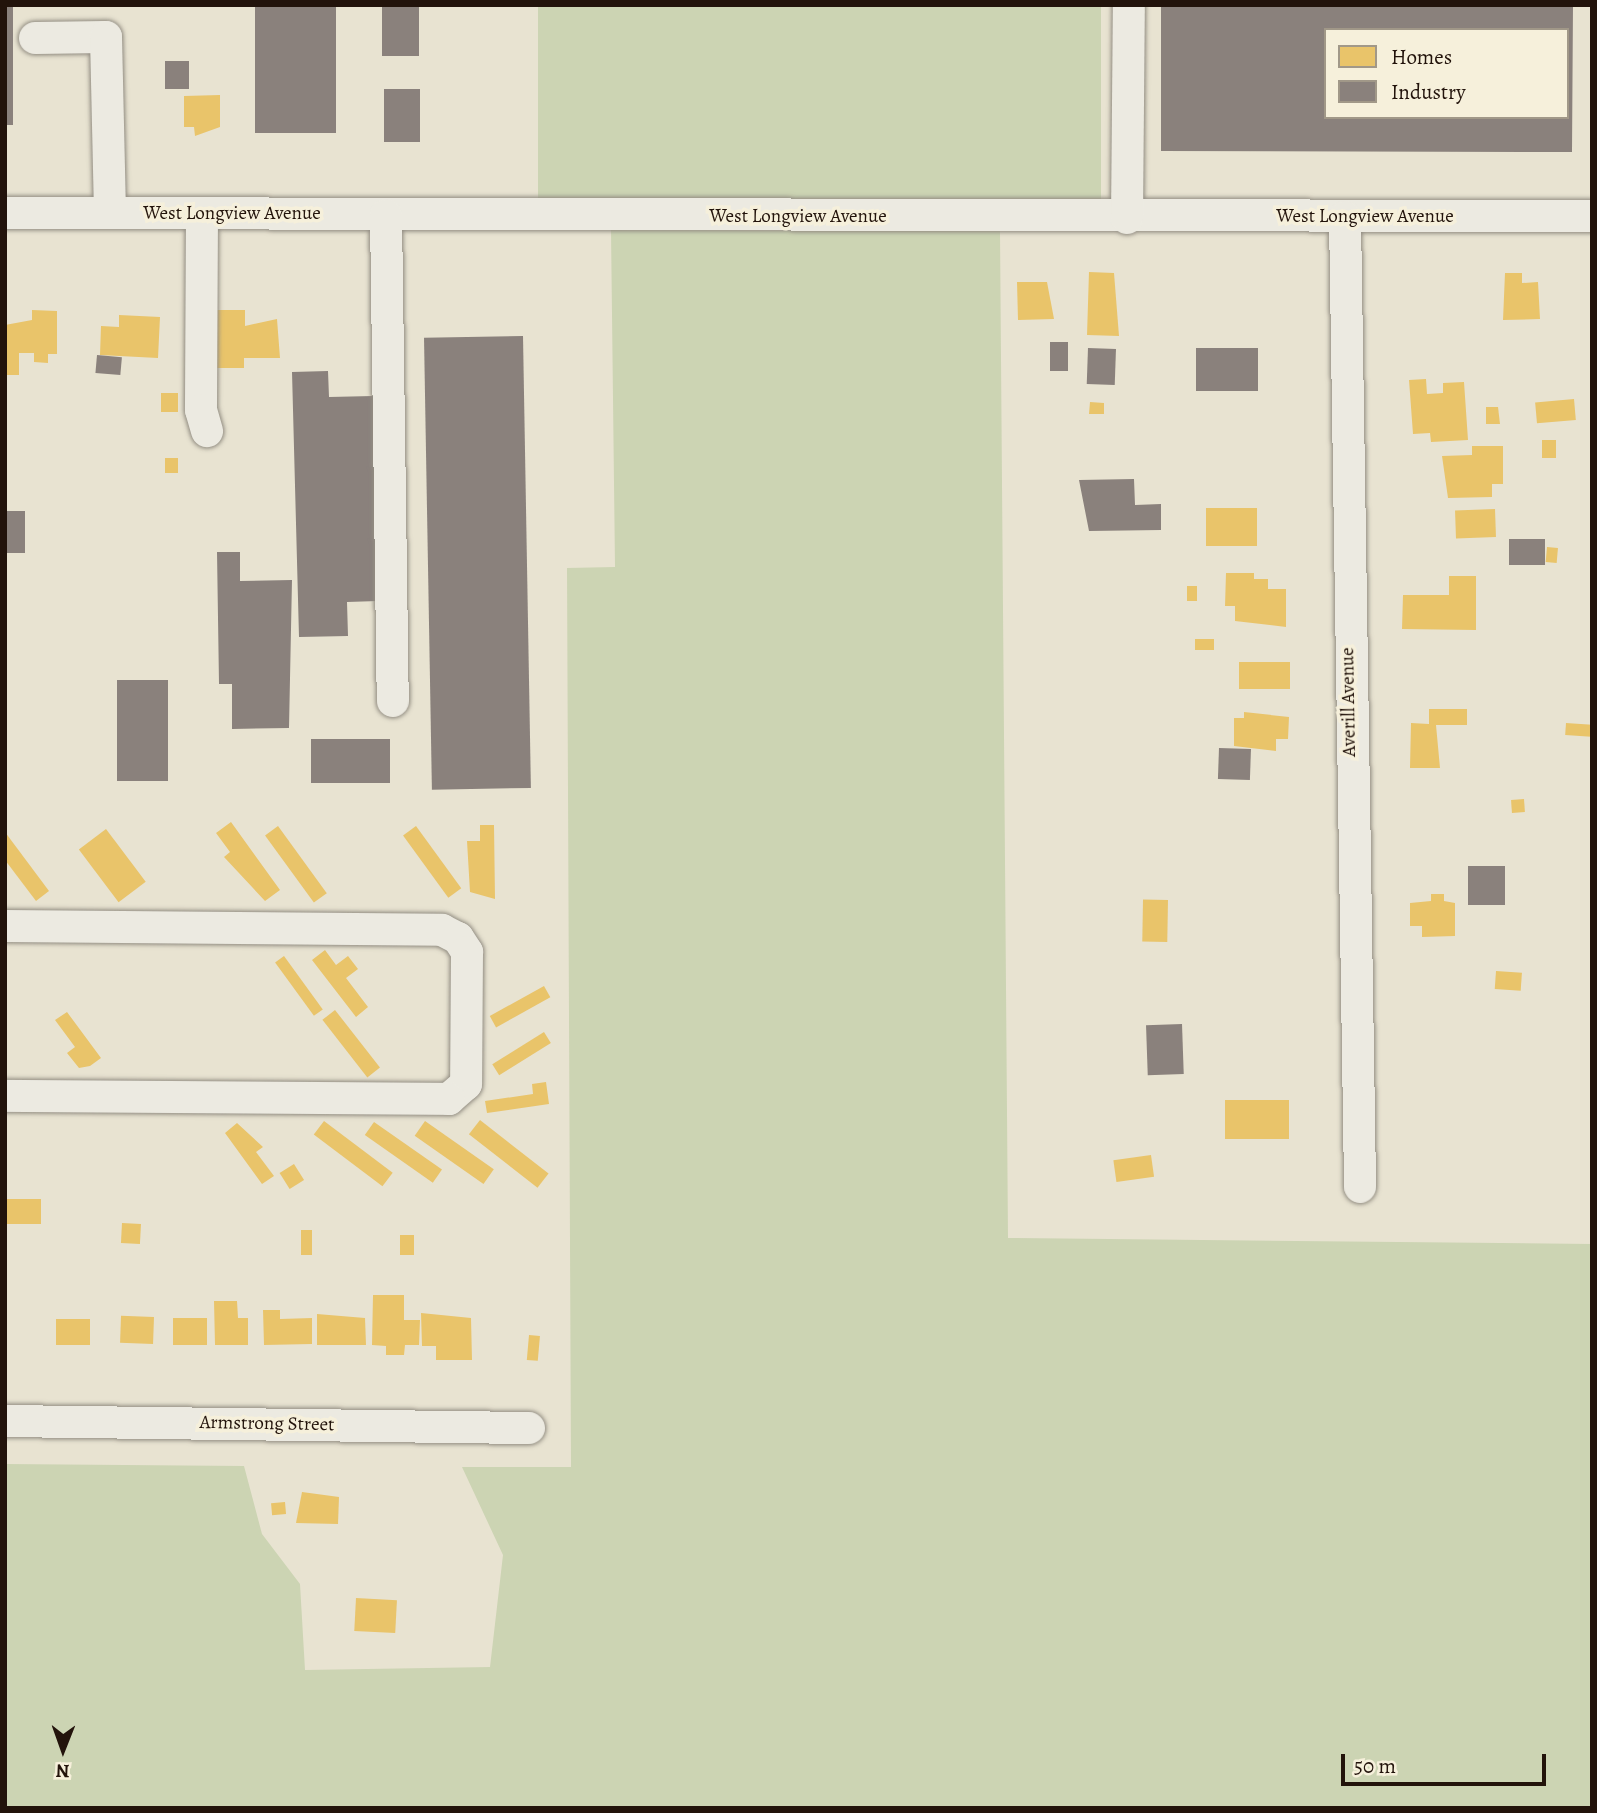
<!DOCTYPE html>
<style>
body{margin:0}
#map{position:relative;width:1597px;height:1813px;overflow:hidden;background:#e8e3d1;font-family:Alegreya,serif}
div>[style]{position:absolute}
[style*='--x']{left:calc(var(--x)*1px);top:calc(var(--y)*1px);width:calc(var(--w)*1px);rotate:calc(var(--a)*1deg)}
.green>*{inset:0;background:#ccd4b3;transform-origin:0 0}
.homes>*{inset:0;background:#e9c46a;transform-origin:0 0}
.industry>*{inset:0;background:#8a817c;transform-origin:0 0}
.roads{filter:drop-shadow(0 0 2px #938e83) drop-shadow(0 0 2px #938e83)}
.minor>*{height:32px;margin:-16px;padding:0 16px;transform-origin:16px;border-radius:16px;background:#eceae1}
span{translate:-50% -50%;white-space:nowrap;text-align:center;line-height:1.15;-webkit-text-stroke:7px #f6f0db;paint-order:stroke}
.street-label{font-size:19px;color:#22130b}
.frame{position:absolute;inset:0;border:7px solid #22130b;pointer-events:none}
.legend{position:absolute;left:1324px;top:28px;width:245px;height:91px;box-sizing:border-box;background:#f6f0db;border:2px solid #a19888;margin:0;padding:9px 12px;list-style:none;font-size:21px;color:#22130b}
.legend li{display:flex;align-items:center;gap:14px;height:35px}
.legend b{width:35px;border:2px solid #a19888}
.north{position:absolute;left:28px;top:1715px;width:70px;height:70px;-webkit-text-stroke:5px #f6f0db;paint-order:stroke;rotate:181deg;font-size:19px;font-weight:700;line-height:28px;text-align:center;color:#22130b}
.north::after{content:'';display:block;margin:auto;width:24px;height:32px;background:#22130b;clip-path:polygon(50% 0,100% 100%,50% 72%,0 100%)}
.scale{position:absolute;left:1341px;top:1754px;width:205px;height:32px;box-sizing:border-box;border:4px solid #22130b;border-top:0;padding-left:9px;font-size:21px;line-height:24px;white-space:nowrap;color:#22130b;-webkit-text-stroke:5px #f6f0db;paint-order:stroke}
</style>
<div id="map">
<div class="green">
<div style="left:538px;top:5px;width:563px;height:197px"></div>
<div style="clip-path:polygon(611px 230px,1000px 231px,1008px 1238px,1592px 1244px,1592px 1808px,5px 1808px,5px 1464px,244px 1466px,262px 1534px,300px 1584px,305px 1670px,490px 1667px,503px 1555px,462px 1467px,571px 1467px,567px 568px,615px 567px)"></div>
</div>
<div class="homes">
<div style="clip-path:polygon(220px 95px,220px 127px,195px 136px,194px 127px,184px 127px,184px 96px)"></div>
<div style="clip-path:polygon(1089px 272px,1114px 273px,1119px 336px,1087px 335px)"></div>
<div style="clip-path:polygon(1505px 273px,1522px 273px,1522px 283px,1538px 282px,1540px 319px,1503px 320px)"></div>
<div style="clip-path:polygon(1017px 282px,1047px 282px,1054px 319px,1018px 320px)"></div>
<div style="clip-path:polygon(32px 310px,57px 311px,57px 354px,48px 354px,48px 363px,34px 362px,34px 353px,19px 353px,19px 375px,5px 375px,5px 325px,32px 320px)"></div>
<div style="clip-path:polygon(216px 310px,245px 310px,245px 326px,277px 319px,280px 358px,244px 358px,244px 368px,216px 368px)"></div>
<div style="clip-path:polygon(119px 315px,160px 317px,158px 358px,100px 355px,101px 326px,119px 327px)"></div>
<div style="clip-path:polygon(1426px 379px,1427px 394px,1443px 393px,1443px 383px,1464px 382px,1468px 440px,1431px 442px,1430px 433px,1413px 434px,1409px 380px)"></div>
<div style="left:161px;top:393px;width:17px;height:19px"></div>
<div style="left:1574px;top:399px;width:21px;height:39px;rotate:85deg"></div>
<div style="clip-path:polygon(1090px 402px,1104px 403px,1104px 414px,1089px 414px)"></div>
<div style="clip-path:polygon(1486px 407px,1498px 407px,1500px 424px,1486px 424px)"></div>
<div style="left:1542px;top:440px;width:14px;height:18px"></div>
<div style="clip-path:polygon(1472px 446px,1503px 446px,1503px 484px,1492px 484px,1492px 497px,1448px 498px,1442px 456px,1472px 455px)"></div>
<div style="left:165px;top:458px;width:13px;height:15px"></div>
<div style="left:1206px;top:508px;width:51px;height:38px"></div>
<div style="left:1495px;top:509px;width:28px;height:40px;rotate:88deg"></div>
<div style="left:1547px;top:547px;width:11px;height:15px;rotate:5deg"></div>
<div style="clip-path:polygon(1226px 573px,1254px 573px,1254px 579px,1268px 579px,1268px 589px,1286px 589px,1286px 627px,1235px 621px,1235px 606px,1225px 606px)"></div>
<div style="clip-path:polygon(1449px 576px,1476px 576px,1476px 630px,1402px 629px,1403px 595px,1449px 595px)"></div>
<div style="left:1187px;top:586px;width:10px;height:15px"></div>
<div style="left:1195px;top:639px;width:19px;height:11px"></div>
<div style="left:1239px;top:662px;width:51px;height:27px"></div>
<div style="clip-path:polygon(1429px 709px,1467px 709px,1467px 725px,1436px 725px,1440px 768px,1410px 768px,1411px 723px,1429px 724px)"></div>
<div style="clip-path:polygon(1244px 712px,1289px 717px,1288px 739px,1276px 739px,1276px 751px,1234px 746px,1234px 718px,1244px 718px)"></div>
<div style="left:1566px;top:723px;width:26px;height:12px;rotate:4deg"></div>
<div style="left:1524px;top:799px;width:13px;height:13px;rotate:86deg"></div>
<div style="clip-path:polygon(231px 822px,280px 890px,265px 901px,224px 857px,230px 852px,216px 833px)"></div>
<div style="clip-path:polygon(480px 825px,494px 825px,495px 899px,470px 892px,467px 841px,480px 841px)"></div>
<div style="left:278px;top:826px;width:83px;height:16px;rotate:54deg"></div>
<div style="left:416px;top:826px;width:77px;height:16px;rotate:54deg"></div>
<div style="left:106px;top:829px;width:66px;height:34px;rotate:53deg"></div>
<div style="clip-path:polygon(5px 832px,49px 891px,36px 901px,5px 860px)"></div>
<div style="clip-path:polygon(1431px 894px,1444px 894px,1444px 901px,1455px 903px,1455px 936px,1422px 937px,1422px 926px,1410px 926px,1410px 903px,1431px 901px)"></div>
<div style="left:1168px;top:900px;width:42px;height:25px;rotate:91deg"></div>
<div style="clip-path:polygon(325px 950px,336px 965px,348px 956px,358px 969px,346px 978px,368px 1007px,356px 1017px,312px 960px)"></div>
<div style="left:284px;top:956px;width:66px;height:11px;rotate:54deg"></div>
<div style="left:1496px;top:971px;width:26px;height:18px;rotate:4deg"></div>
<div style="left:544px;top:986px;width:13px;height:62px;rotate:61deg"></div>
<div style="left:335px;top:1010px;width:73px;height:16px;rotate:52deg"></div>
<div style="clip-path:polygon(67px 1012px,101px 1058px,90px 1066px,79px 1068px,67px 1053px,75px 1047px,55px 1020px)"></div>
<div style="left:544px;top:1032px;width:13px;height:61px;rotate:58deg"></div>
<div style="clip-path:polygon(546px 1082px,549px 1104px,487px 1113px,485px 1101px,533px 1094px,532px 1084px)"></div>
<div style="left:1225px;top:1100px;width:64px;height:39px"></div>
<div style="left:480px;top:1120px;width:87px;height:18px;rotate:38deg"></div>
<div style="left:324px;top:1121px;width:86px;height:17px;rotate:37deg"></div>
<div style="left:425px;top:1121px;width:84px;height:18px;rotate:35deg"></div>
<div style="left:374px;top:1122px;width:83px;height:16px;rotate:35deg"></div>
<div style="clip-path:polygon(237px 1123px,263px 1147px,256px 1152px,274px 1176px,262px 1184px,225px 1133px)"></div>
<div style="left:1151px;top:1155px;width:22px;height:38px;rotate:82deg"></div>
<div style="left:294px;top:1164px;width:19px;height:17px;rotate:58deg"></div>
<div style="left:5px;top:1199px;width:36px;height:25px"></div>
<div style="left:122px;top:1223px;width:19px;height:20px;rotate:3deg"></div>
<div style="left:301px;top:1230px;width:11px;height:25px"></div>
<div style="left:400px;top:1235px;width:14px;height:20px"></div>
<div style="clip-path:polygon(373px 1295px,404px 1295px,404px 1320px,420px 1320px,419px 1345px,405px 1345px,404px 1355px,386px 1355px,386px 1346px,372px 1345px)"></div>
<div style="clip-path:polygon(214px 1301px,237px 1301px,238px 1318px,248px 1318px,248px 1345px,215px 1345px)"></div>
<div style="clip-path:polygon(263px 1310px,280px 1310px,280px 1319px,312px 1318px,312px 1344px,264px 1345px)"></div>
<div style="clip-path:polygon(421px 1313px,471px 1318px,472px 1360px,436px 1360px,436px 1346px,422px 1346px)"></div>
<div style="clip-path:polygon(317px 1314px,365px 1318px,366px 1345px,317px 1345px)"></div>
<div style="left:154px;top:1317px;width:27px;height:33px;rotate:92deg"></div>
<div style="left:173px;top:1318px;width:34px;height:27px"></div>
<div style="left:56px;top:1319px;width:34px;height:26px"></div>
<div style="left:529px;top:1335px;width:11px;height:25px;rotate:5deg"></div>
<div style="clip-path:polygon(302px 1492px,339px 1497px,338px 1524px,296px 1523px)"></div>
<div style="left:285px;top:1502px;width:12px;height:14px;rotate:85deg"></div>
<div style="left:356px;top:1598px;width:41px;height:33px;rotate:3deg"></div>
</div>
<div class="industry">
<div style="left:5px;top:5px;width:8px;height:120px"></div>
<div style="left:255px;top:5px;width:81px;height:128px"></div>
<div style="left:382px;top:5px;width:37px;height:51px"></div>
<div style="clip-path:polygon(evenodd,1161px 5px,1573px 5px,1572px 152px,1161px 151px,1161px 5px,1326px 30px,1567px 30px,1567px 117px,1326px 117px,1326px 30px)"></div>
<div style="left:165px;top:61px;width:24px;height:28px"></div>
<div style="left:384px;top:89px;width:36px;height:53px"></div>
<div style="left:523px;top:336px;width:452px;height:99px;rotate:89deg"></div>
<div style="left:1050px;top:342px;width:18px;height:29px"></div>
<div style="left:1088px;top:348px;width:28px;height:36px;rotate:2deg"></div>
<div style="left:1196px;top:348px;width:62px;height:43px"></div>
<div style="left:97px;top:355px;width:25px;height:18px;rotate:5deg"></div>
<div style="clip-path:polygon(328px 371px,329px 397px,373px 396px,378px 601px,347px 602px,348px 636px,299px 637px,292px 372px)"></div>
<div style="clip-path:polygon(1134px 479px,1135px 505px,1161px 504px,1161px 530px,1089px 531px,1079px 480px)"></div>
<div style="left:5px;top:511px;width:20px;height:42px"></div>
<div style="left:1509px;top:539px;width:36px;height:26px"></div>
<div style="clip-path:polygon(217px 552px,240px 552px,240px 581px,292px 580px,289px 728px,232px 729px,232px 684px,219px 684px)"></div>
<div style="left:117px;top:680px;width:51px;height:101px"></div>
<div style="left:311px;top:739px;width:79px;height:44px"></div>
<div style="left:1219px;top:748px;width:32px;height:31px;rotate:2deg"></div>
<div style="left:1468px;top:866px;width:37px;height:39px"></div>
<div style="left:1182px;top:1024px;width:50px;height:36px;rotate:88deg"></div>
</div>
<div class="roads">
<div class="minor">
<div style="--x:35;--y:38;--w:71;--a:-0.8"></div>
<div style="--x:106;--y:37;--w:176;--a:88.7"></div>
<div style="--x:5;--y:213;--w:1587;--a:0.11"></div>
<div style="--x:202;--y:213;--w:197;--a:90.3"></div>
<div style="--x:201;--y:410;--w:22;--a:74"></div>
<div style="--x:386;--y:215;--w:486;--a:89.2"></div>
<div style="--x:1345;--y:217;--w:970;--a:89.11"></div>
<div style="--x:1127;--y:218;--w:213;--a:-89.5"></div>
<div style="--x:5;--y:926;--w:437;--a:0.5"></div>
<div style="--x:442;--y:930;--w:18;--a:27"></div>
<div style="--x:458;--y:938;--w:17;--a:57"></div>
<div style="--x:467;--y:952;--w:132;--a:90.4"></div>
<div style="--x:466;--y:1084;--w:23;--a:139"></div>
<div style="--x:449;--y:1099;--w:444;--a:-179.6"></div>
<div style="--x:5;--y:1421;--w:524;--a:0.77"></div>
</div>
</div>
<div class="street-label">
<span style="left:232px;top:214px">West Longview Avenue</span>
<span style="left:798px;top:217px">West Longview Avenue</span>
<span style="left:1365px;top:217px">West Longview Avenue</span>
<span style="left:1349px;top:702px;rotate:-91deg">Averill Avenue</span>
<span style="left:267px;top:1424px;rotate:1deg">Armstrong Street</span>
</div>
<div class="frame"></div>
<ul class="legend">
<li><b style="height:19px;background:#e9c46a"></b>Homes</li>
<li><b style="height:19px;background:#8a817c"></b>Industry</li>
</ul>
<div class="north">N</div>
<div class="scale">50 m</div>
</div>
